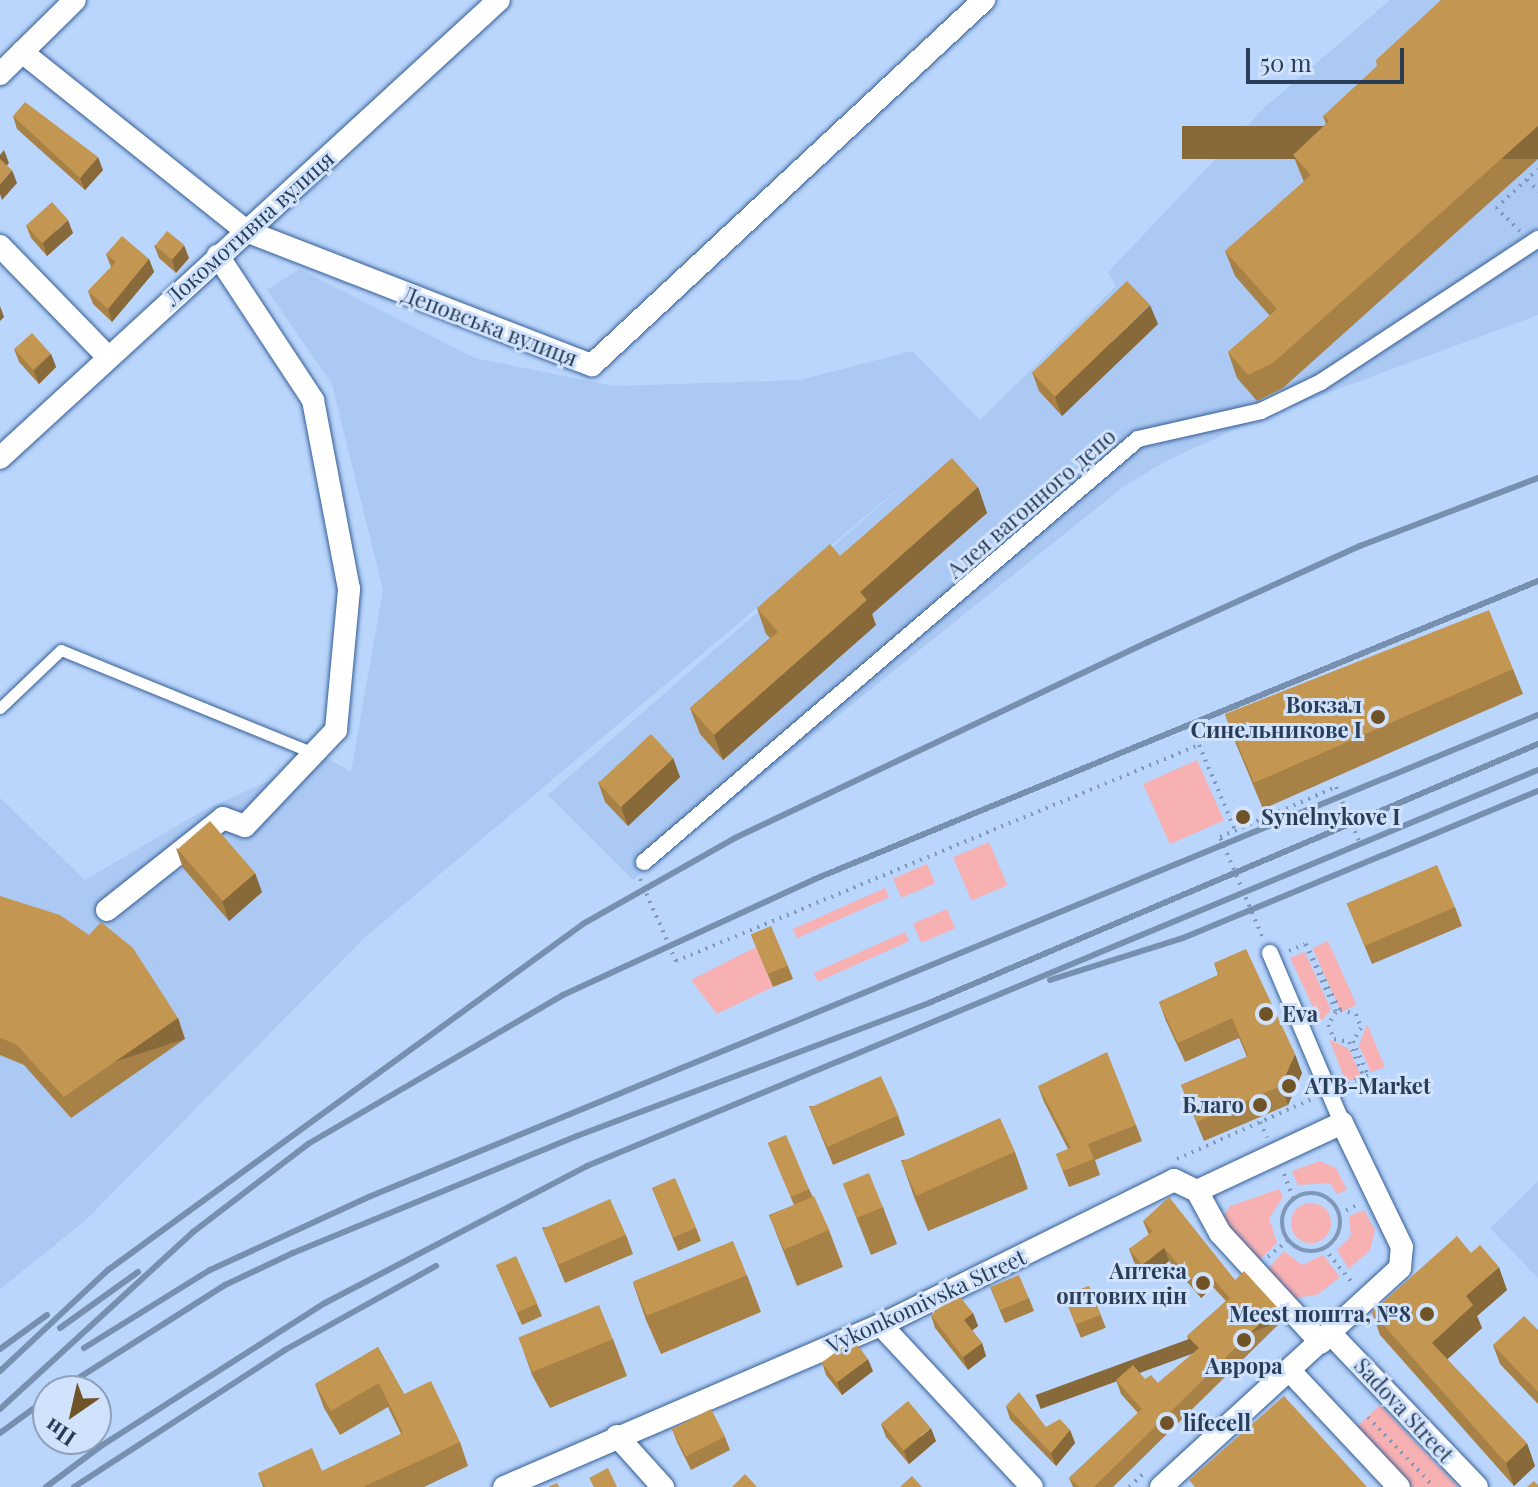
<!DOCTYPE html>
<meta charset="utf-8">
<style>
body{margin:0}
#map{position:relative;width:1538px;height:1487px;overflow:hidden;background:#bad6fc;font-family:"Playfair Display",serif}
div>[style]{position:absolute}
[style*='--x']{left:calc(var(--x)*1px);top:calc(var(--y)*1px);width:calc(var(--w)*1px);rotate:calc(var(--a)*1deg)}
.built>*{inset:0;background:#abc9f3}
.green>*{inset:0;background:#f7b1b3;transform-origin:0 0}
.round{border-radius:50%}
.path>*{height:4px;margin-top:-2px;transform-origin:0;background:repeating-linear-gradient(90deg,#7f97b8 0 2px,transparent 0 8px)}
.path>.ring{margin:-2px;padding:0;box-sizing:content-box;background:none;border:4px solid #7f97b8;border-radius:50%}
.roads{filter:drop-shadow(0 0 2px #355e96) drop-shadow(0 0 2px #355e96)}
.service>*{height:11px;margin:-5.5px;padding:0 5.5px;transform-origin:5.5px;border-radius:5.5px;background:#fff}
.pedestrian>*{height:16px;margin:-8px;padding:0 8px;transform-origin:8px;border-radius:8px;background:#fff}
.minor>*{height:22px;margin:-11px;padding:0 11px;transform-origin:11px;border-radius:11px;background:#fff}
.rail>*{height:6px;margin:-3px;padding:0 3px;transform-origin:3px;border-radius:3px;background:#7890b0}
.wall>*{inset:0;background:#a88146;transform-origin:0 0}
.shaded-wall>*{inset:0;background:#886939;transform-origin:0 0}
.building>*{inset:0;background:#c39651;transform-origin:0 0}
.dots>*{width:22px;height:22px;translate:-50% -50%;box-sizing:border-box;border:4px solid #d0e2fc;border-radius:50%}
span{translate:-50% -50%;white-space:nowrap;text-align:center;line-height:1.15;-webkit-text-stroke:6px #d0e2fc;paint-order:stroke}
.street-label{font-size:22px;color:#2a3d57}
.poi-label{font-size:22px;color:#2a3d57;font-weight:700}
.right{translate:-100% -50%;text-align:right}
.left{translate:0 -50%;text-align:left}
.north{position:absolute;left:32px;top:1375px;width:80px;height:80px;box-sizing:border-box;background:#d0e2fc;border:2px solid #8ea0ba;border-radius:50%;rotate:214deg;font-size:22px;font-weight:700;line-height:32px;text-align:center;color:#2a3d57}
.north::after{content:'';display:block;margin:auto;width:28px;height:36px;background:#705327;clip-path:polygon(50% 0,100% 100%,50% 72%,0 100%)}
.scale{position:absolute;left:1246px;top:48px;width:158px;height:36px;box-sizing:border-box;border:4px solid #2a3d57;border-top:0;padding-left:10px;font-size:24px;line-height:28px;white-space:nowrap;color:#2a3d57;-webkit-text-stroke:6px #d0e2fc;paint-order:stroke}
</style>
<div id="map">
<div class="built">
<div style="clip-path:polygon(1390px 0,1538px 0,1538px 315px,1260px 418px,1166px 461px,1123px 487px,633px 880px,548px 795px,923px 468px,364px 938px,86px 1220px,0 1289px,0 798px,85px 880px,204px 810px,324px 756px,351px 772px,383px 590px,332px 384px,267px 290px,299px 269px,475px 358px,613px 386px,800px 380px,912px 351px,980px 420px,1116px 286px,1108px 272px,1265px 107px)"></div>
<div style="clip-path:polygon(1538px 1181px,1538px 1278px,1490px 1228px)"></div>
</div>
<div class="green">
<div style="left:1197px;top:760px;width:66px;height:59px;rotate:66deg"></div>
<div style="left:989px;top:842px;width:47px;height:39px;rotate:67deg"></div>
<div style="left:927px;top:864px;width:21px;height:37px;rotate:67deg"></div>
<div style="left:885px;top:888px;width:10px;height:101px;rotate:66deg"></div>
<div style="left:947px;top:909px;width:21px;height:37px;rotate:67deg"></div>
<div style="left:905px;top:932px;width:10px;height:100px;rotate:66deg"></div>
<div style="left:1328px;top:941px;width:70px;height:17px;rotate:66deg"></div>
<div style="clip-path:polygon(756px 947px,773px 987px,717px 1014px,691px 980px)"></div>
<div style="clip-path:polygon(1305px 952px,1331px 1010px,1320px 1022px,1290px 958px)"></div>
<div style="clip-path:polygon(1367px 1024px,1385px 1067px,1371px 1072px,1359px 1046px)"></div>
<div style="clip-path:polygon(1329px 1039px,1349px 1049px,1361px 1076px,1346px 1082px)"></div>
<div style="clip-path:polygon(1320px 1161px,1336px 1168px,1347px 1190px,1337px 1194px,1330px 1183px,1298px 1185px,1292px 1171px)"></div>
<div style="clip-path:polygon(1279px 1189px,1283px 1197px,1269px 1218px,1277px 1243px,1256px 1263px,1222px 1218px,1230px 1206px)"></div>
<div class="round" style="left:1291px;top:1203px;width:40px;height:40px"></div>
<div style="clip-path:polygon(1364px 1210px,1375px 1230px,1370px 1250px,1349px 1269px,1337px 1250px,1351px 1236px,1349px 1216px)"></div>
<div style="clip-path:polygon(1284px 1251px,1302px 1265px,1323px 1255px,1340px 1277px,1317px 1295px,1293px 1298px,1267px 1270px)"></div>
<div style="clip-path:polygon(1380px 1405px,1458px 1487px,1412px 1487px,1357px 1427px)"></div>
</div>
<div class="path">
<div style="--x:1527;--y:180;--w:16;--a:45"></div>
<div style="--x:1520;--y:231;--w:33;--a:-136"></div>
<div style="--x:1496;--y:208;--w:57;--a:-42.9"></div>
<div style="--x:640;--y:879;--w:90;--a:66.3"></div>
<div style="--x:676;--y:961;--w:566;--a:-22.44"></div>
<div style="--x:1199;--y:745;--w:92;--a:67"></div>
<div style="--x:1262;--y:936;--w:108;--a:-113"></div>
<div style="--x:1220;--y:837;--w:126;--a:-23.3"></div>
<div style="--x:1336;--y:787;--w:64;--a:67"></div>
<div style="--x:1306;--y:944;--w:74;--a:62.7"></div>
<div style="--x:1340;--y:1010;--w:16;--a:14"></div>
<div style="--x:1356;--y:1014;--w:15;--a:70"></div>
<div style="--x:1361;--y:1028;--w:15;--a:122"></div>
<div style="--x:1353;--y:1041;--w:37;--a:66"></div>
<div style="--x:1368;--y:1075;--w:4;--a:153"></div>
<div style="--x:1289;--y:951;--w:17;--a:-24"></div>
<div style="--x:1305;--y:944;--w:75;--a:65.5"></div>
<div style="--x:1336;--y:1012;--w:15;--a:122"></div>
<div style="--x:1328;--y:1025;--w:15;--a:67"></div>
<div style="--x:1334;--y:1039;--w:15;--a:11"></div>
<div style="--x:1349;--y:1042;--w:38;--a:67"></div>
<div style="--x:1364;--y:1077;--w:19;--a:159"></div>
<div style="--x:1260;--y:1122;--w:17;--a:65"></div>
<div style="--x:1177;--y:1159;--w:148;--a:-24"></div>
<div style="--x:1284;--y:1174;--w:26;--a:69"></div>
<div class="ring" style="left:1282px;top:1193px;width:54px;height:54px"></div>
<div style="--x:1339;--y:1214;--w:22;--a:-27"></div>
<div style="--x:1324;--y:1248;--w:46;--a:51.1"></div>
<div style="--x:1268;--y:1257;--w:26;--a:-40"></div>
<div style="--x:1368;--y:1417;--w:96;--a:46.7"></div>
<div style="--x:1129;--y:1487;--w:18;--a:-43"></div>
</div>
<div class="roads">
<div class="service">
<div style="--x:0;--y:708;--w:84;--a:-43.6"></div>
<div style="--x:61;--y:650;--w:273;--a:22.2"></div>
</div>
<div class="pedestrian">
<div style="--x:644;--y:862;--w:650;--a:-40.57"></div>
<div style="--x:1138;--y:439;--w:126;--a:-12.8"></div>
<div style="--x:1261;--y:411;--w:67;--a:-25.8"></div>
<div style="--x:1321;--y:382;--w:260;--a:-33.4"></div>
<div style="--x:1270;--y:953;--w:185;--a:67"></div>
</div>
<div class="minor">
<div style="--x:22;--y:52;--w:287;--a:38.6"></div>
<div style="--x:246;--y:231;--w:371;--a:21.2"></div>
<div style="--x:592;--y:365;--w:536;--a:-42.96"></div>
<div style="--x:0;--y:74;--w:105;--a:-44.6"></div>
<div style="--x:0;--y:246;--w:155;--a:45.8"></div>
<div style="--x:0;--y:458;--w:677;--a:-42.55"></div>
<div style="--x:107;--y:910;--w:148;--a:-38.4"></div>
<div style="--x:223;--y:818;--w:23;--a:20"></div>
<div style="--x:245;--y:826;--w:132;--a:-46.5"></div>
<div style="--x:336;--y:730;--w:142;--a:-84.7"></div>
<div style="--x:349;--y:589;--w:192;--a:-100.8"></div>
<div style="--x:313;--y:400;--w:173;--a:-123.4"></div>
<div style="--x:1197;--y:1191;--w:48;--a:61.3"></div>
<div style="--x:1220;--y:1233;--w:149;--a:47.4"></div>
<div style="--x:881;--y:1325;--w:221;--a:47"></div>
<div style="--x:1331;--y:1334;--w:211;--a:46.3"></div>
<div style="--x:1290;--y:1371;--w:159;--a:46.8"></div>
<div style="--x:617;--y:1436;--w:69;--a:48"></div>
<div style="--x:504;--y:1487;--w:410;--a:-23.3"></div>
<div style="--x:881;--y:1325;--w:327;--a:-26.3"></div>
<div style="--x:1174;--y:1180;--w:25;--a:26"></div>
<div style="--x:1161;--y:1487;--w:324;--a:-42.5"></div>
<div style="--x:1400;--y:1268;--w:21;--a:-85"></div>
<div style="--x:1402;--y:1247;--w:138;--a:-115.8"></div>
<div style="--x:1342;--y:1123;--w:160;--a:154.9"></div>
</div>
</div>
<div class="rail">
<div style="--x:1050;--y:980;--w:139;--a:-17.5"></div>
<div style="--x:1183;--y:938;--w:384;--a:-22.5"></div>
<div style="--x:60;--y:1328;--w:96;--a:-35.7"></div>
<div style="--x:84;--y:1348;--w:148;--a:-31.8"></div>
<div style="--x:210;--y:1270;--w:177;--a:-24.7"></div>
<div style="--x:371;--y:1196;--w:1262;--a:-22.4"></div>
<div style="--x:0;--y:1349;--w:58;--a:-35.9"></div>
<div style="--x:0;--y:1371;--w:148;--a:-43.1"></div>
<div style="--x:108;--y:1270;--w:588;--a:-36.07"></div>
<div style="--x:583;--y:924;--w:175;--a:-29.5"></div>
<div style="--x:735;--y:838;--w:457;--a:-25.4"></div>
<div style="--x:1148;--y:642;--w:233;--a:-24.4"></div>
<div style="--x:1360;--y:546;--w:191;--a:-20.9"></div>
<div style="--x:58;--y:1391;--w:198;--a:-32.4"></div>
<div style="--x:225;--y:1285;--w:75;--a:-25.2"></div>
<div style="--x:293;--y:1253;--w:307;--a:-22.4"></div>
<div style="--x:577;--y:1136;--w:379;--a:-20.7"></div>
<div style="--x:931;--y:1002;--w:660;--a:-23.03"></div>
<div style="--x:0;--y:1409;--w:262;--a:-42.5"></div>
<div style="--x:193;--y:1232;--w:145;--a:-37.4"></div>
<div style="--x:308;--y:1144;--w:295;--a:-30.3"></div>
<div style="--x:563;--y:995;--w:277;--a:-24.7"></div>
<div style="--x:815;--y:879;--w:782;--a:-22.4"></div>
<div style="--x:0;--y:1433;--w:59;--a:-36.1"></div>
<div style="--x:46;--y:1487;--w:69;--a:-36.7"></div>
<div style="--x:101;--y:1446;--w:266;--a:-32.6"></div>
<div style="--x:325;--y:1303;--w:296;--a:-27.6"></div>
<div style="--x:587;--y:1166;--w:1030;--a:-22.61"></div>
<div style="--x:74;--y:1487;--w:252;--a:-33"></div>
<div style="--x:285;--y:1350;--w:173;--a:-29.1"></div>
</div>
<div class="wall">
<div style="clip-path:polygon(1538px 0,1538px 159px,1283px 388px,1257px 401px,1237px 378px,1228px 352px,1270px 316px,1235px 276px,1225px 251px,1304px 182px,1293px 155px,1326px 124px,1323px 116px)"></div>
<div style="clip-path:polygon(13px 116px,103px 170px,85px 190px,17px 129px)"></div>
<div style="clip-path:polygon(26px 225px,73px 233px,47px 256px,31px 238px)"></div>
<div style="clip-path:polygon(154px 245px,189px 258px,176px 273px,159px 258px)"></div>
<div style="clip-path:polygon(106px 254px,149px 259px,154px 272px,112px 322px,93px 304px,88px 291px,111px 267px)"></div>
<div style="clip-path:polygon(1158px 324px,1062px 416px,1039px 391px,1032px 372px)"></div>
<div style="clip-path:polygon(14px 349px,51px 354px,56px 367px,39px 384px,19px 362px)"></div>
<div style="clip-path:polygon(978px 487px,987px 513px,872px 614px,876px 625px,723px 760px,700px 734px,690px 708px,770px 638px,766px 634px,757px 608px,840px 556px)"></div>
<div style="clip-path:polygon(1513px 669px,1523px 694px,1263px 809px,1234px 739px,1225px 714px)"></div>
<div style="clip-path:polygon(673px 758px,680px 777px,628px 826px,605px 802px,598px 782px)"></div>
<div style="clip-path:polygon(176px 848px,262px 892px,229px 921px,183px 868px)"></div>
<div style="clip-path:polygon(0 896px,178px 1018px,185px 1039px,71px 1118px,24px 1065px,0 1055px)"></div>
<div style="clip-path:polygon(1347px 904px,1455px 907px,1462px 926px,1372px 964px)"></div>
<div style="clip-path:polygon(751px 934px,788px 966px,793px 979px,773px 987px)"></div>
<div style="clip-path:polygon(1214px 963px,1302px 1073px,1288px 1105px,1204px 1141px,1181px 1085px,1247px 1057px,1239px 1038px,1185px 1062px,1166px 1021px,1159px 1002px,1218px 975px)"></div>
<div style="clip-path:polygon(1038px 1086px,1136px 1125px,1142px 1141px,1095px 1160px,1100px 1175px,1069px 1187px,1056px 1154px,1068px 1149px,1044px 1102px)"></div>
<div style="clip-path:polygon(809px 1106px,898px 1115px,905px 1135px,833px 1165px)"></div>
<div style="clip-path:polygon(768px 1143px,809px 1189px,829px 1230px,843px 1267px,797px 1286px,769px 1215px,794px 1205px)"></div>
<div style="clip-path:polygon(1015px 1152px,1028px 1189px,928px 1231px,914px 1197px,901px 1160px)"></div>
<div style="clip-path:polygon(843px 1184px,883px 1207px,897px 1244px,871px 1255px)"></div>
<div style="clip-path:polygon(652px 1188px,696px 1228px,701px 1241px,678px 1251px)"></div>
<div style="clip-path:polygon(1143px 1221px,1235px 1280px,1282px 1321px,1113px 1487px,1073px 1487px,1069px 1478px,1138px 1413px,1121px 1394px,1116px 1380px,1145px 1379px,1158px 1383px,1195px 1352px,1192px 1349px,1187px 1336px,1226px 1301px,1213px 1287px,1201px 1298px,1169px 1261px,1146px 1279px,1134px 1262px,1129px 1249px,1149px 1235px)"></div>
<div style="clip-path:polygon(542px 1227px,626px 1235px,633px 1254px,565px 1283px)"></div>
<div style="clip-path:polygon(1471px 1253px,1507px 1290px,1477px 1316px,1482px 1328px,1447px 1359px,1535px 1466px,1514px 1486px,1380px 1335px,1372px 1312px)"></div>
<div style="clip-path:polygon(496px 1265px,537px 1304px,542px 1316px,522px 1325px)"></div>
<div style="clip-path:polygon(747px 1275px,761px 1312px,661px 1354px,646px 1320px,633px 1283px)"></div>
<div style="left:1089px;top:1286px;width:45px;height:27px;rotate:68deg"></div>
<div style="clip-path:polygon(990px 1287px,1029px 1298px,1034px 1311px,1005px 1323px)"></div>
<div style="clip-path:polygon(973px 1313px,978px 1326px,972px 1330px,982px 1343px,986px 1356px,968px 1370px,935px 1328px,931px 1315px)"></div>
<div style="clip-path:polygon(1538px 1330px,1538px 1404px,1500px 1364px,1493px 1345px)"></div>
<div style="clip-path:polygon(519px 1338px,613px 1339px,627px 1376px,550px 1408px,532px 1375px)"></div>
<div style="clip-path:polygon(378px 1347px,404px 1394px,460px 1442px,468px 1466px,424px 1487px,263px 1487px,258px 1473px,322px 1471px,401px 1434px,388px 1407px,340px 1435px,324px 1408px,315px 1384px)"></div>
<div style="clip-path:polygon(822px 1362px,873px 1371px,842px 1395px,826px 1375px)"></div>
<div style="clip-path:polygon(1006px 1406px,1046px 1427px,1070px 1430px,1075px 1443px,1056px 1466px,1010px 1419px)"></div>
<div style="clip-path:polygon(881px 1424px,936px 1441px,909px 1464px,886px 1437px)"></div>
<div style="clip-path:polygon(672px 1429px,725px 1437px,730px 1450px,691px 1470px,677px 1442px)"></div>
</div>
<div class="shaded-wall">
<div style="left:1538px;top:126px;width:33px;height:356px;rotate:90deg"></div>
<div style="clip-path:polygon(4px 150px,9px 163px,3px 170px,0 163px,0 155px)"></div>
<div style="clip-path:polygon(98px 157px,103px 170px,85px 190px,80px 178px)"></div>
<div style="clip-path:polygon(12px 170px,17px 183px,2px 200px,0 194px,0 184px)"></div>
<div style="clip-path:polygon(68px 220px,73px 233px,47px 256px,43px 243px)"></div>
<div style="clip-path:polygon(184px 245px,189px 258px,176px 273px,172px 260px)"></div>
<div style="clip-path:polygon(149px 259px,154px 272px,112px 322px,108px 309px)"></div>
<div style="clip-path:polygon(1150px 305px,1158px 324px,1062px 416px,1055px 397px)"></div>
<div style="clip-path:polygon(0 306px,4px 317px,0 321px)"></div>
<div style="clip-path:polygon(51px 354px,56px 367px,39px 384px,34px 371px)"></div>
<div style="clip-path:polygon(978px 487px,987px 513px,872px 614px,876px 625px,723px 760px,714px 735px,860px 592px)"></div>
<div style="clip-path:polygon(673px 758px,680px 777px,628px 826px,621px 807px)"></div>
<div style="clip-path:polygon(255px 873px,262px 892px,229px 921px,222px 901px)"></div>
<div style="left:178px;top:1018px;width:22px;height:139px;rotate:72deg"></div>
<div style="clip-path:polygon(1295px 1054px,1302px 1073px,1288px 1105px,1281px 1086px)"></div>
<div style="clip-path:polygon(1164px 1248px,1169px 1261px,1146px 1279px,1142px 1265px)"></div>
<div style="clip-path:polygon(1499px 1267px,1507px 1290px,1477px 1316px,1482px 1328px,1440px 1366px,1432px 1343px,1466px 1296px)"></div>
<div style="clip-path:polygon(1208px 1273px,1213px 1287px,1201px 1298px,1196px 1284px)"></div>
<div style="left:1277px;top:1307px;width:15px;height:257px;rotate:70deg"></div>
<div style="clip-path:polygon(973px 1313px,978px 1326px,969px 1333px,964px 1320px)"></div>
<div style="clip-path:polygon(982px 1343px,986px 1356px,968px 1370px,963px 1357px)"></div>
<div style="clip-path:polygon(868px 1359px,873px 1371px,842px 1395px,837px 1382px)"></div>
<div style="clip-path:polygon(931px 1428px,936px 1441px,909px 1464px,904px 1451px)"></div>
<div style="clip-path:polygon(1070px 1430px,1075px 1443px,1056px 1466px,1051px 1453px)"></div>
<div style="clip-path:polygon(1527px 1443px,1535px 1466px,1514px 1486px,1506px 1463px)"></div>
</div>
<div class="building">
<div style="clip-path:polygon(1441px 0,1538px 0,1538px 126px,1273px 363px,1248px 375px,1228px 352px,1277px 309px,1225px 251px,1311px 175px,1293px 155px,1329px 121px,1323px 116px,1377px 66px,1376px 60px)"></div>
<div style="clip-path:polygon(25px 102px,98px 157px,80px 178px,13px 116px)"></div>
<div style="clip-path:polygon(0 159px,12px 170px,0 184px)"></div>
<div style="left:52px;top:202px;width:24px;height:35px;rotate:48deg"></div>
<div style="left:167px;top:231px;width:22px;height:19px;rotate:39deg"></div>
<div style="clip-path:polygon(122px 236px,149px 259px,108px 309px,88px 291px,116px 262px,106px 254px)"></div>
<div style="left:1127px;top:281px;width:33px;height:132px;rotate:46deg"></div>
<div style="left:32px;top:333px;width:28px;height:24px;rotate:48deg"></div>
<div style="clip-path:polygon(952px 458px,978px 487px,860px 592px,867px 600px,714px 735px,690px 708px,778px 632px,757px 608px,830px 544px,840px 556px)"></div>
<div style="clip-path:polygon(1489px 610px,1513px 669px,1254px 783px,1225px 714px)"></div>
<div style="left:651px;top:734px;width:33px;height:72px;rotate:47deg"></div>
<div style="left:210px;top:821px;width:69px;height:43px;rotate:49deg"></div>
<div style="left:1437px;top:865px;width:46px;height:98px;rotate:67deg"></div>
<div style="clip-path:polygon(0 896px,60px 915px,89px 935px,101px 922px,133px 948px,178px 1018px,64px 1097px,16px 1044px,0 1038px)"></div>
<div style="left:771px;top:926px;width:43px;height:22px;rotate:67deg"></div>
<div style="clip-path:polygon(1246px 949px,1295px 1054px,1281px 1086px,1197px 1122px,1181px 1085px,1248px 1056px,1232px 1018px,1178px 1043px,1159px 1002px,1219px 975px,1214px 963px)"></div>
<div style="clip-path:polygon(1107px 1052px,1136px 1125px,1088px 1144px,1094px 1159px,1063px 1171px,1056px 1154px,1071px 1148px,1038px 1086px)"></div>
<div style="left:881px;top:1076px;width:43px;height:78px;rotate:66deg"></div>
<div style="left:1000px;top:1118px;width:37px;height:108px;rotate:66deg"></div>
<div style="left:786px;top:1135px;width:59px;height:20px;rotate:67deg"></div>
<div style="left:869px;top:1173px;width:37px;height:28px;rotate:68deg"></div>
<div style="left:675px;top:1178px;width:54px;height:25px;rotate:67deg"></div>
<div style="left:814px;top:1196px;width:37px;height:49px;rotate:66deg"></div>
<div style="clip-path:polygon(1169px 1197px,1235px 1280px,1244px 1271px,1277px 1307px,1094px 1487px,1079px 1487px,1069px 1478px,1142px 1409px,1116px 1380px,1133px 1365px,1145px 1379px,1151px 1375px,1158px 1383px,1199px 1348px,1187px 1336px,1230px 1298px,1208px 1273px,1196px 1284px,1164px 1248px,1142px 1265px,1129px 1249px,1153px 1231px,1143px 1221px)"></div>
<div style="left:610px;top:1199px;width:39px;height:74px;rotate:66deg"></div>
<div style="clip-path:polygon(1457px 1236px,1471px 1253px,1480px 1245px,1499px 1267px,1466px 1296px,1473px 1305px,1432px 1343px,1527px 1443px,1506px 1463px,1372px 1312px)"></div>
<div style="left:733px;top:1241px;width:37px;height:108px;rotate:68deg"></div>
<div style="left:516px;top:1256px;width:52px;height:22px;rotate:66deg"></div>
<div style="left:1019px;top:1275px;width:25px;height:31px;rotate:67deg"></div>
<div style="left:1089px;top:1286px;width:31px;height:27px;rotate:68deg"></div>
<div style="clip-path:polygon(957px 1293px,973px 1313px,964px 1320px,982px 1343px,963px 1357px,931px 1315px)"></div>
<div style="left:599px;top:1305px;width:37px;height:87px;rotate:68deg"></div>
<div style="clip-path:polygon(1524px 1316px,1538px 1330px,1538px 1392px,1493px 1345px)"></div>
<div style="left:853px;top:1339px;width:25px;height:39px;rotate:53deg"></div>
<div style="clip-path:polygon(378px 1347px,404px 1394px,431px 1381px,460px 1442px,363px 1487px,265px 1487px,258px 1473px,312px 1448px,322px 1471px,403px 1433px,379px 1383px,331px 1411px,315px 1384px)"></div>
<div style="clip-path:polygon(1019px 1392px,1046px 1427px,1060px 1419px,1070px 1430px,1051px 1453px,1006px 1406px)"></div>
<div style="clip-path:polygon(1284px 1396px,1367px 1487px,1195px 1487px,1189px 1480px)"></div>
<div style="left:908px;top:1401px;width:35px;height:35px;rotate:50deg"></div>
<div style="left:711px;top:1409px;width:31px;height:44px;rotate:63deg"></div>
<div style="clip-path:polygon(608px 1468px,617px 1487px,594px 1487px,589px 1478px)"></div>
<div style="clip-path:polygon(745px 1474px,757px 1487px,732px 1487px)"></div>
<div style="clip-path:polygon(912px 1476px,922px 1487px,900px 1487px)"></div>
<div style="clip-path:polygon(1534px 1481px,1538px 1485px,1538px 1487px,1527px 1487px)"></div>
<div style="clip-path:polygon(557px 1483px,559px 1487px,548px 1487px)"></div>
</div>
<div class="dots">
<div style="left:1378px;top:717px;background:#705327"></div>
<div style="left:1243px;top:817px;background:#705327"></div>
<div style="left:1266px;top:1014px;background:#705327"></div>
<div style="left:1289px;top:1086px;background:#705327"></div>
<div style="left:1260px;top:1105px;background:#705327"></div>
<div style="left:1203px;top:1283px;background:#705327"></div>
<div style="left:1427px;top:1314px;background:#705327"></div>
<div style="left:1244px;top:1340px;background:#705327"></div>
<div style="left:1167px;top:1423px;background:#705327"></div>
</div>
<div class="street-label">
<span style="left:249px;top:228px;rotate:-42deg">Локомотивна вулиця</span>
<span style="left:490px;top:326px;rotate:21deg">Деповська вулиця</span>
<span style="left:1031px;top:503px;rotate:-41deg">Алея вагонного депо</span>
<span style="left:926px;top:1301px;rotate:-25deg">Vykonkomivska Street</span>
<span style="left:1404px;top:1410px;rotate:47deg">Sadova Street</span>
</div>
<div class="poi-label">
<span class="right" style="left:1362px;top:717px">Вокзал<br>Синельникове І</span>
<span class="left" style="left:1261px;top:817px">Synelnykove I</span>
<span class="left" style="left:1282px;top:1014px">Eva</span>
<span class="left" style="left:1305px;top:1086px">ATB-Market</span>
<span class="right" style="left:1244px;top:1105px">Благо</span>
<span class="right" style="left:1187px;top:1283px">Аптека<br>оптових цін</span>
<span class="right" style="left:1411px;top:1314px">Meest пошта, №8</span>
<span style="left:1244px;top:1366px">Аврора</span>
<span class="left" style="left:1183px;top:1423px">lifecell</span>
</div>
<div class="north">Пн</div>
<div class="scale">50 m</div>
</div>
